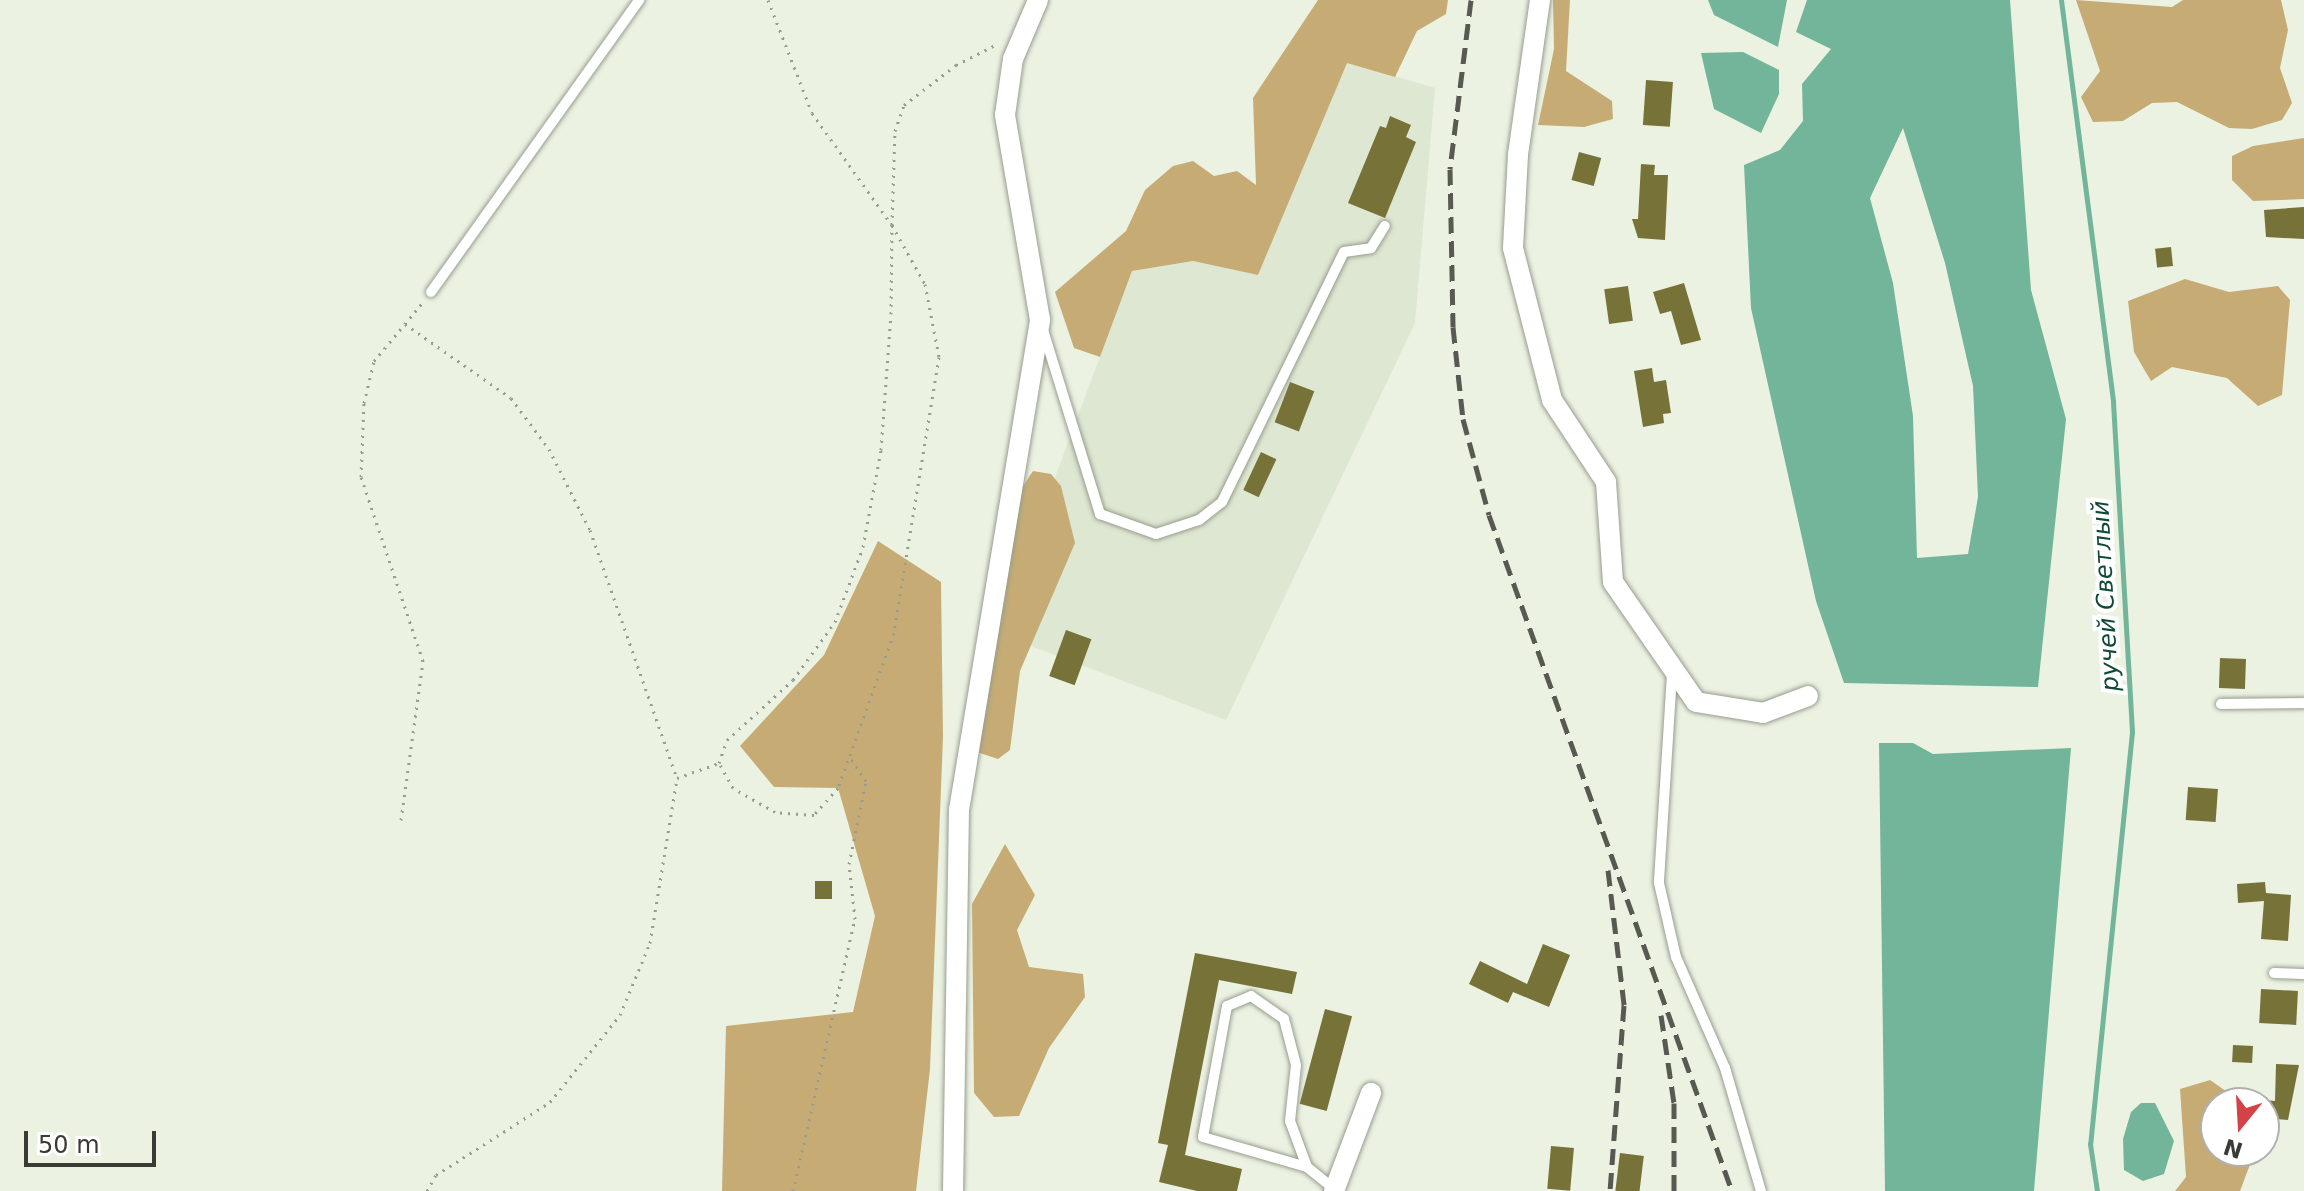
<!DOCTYPE html>
<meta charset="utf-8">
<style>
body{margin:0}
#map{position:relative;width:2304px;height:1191px;overflow:hidden;background:#ebf2e2;font-family:"DejaVu Sans",sans-serif}
div>[style]{position:absolute}
[style*='--x']{left:calc(var(--x)*1px);top:calc(var(--y)*1px);width:calc(var(--w)*1px);rotate:calc(var(--a)*1deg)}
.built>*{inset:0;background:#dee7d1}
.forest>*{inset:0;background:#c6ac74}
.water>*{inset:0;background:#72b59a}
.stream>*{height:5px;margin:-2.5px;padding:0 2.5px;transform-origin:2.5px;border-radius:2.5px;background:#72b59a}
.building>*{inset:0;background:#767238;transform-origin:0 0}
.path>*{height:3px;margin-top:-1.5px;transform-origin:0;background:repeating-linear-gradient(90deg,#979c91 0 2px,transparent 0 8px)}
.roads{filter:drop-shadow(0 0 2px #979d8f) drop-shadow(0 0 2px #979d8f)}
.lane>*{height:10px;margin:-5px;padding:0 5px;transform-origin:5px;border-radius:5px;background:#fff}
.street>*{height:20px;margin:-10px;padding:0 10px;transform-origin:10px;border-radius:10px;background:#fff}
.rail>*{height:5px;margin-top:-2.5px;transform-origin:0;background:repeating-linear-gradient(90deg,#575952 0 16px,transparent 0 24px)}
span{translate:-50% -50%;white-space:nowrap;text-align:center;line-height:1.15;-webkit-text-stroke:8px #fff;paint-order:stroke}
.water-label{font-size:24px;color:#114937;font-style:italic}
.north{position:absolute;left:2200px;top:1087px;width:80px;height:80px;box-sizing:border-box;background:#fff;border:2px solid #b0b1ae;border-radius:50%;rotate:198deg;font-size:22px;font-weight:700;line-height:32px;text-align:center;color:#393b35}
.north::after{content:'';display:block;margin:auto;width:28px;height:36px;background:#d24246;clip-path:polygon(50% 0,100% 100%,50% 72%,0 100%)}
.scale{position:absolute;left:24px;top:1131px;width:132px;height:36px;box-sizing:border-box;border:4px solid #393b35;border-top:0;padding-left:10px;font-size:24px;line-height:28px;white-space:nowrap;color:#393b35;-webkit-text-stroke:6px #fff;paint-order:stroke}
</style>
<div id="map">
<div class="built">
<div style="clip-path:polygon(1347px 62px,1435px 88px,1415px 323px,1226px 720px,997px 633px,1132px 271px,1193px 261px,1258px 275px)"></div>
</div>
<div class="forest">
<div style="clip-path:polygon(1318px 0,1448px 0,1446px 14px,1417px 31px,1395px 77px,1347px 63px,1258px 275px,1193px 261px,1132px 271px,1100px 357px,1074px 348px,1055px 292px,1126px 231px,1145px 190px,1173px 166px,1193px 161px,1214px 176px,1237px 171px,1256px 185px,1253px 98px)"></div>
<div style="clip-path:polygon(1553px 0,1570px 0,1566px 71px,1612px 101px,1613px 119px,1584px 127px,1538px 125px,1554px 49px)"></div>
<div style="clip-path:polygon(2076px 0,2172px 7px,2183px 0,2281px 0,2288px 30px,2280px 68px,2292px 103px,2282px 120px,2252px 129px,2229px 128px,2177px 102px,2152px 103px,2123px 121px,2093px 122px,2081px 97px,2100px 71px)"></div>
<div style="clip-path:polygon(2304px 138px,2304px 199px,2253px 201px,2232px 180px,2232px 156px,2253px 146px)"></div>
<div style="clip-path:polygon(2185px 279px,2229px 292px,2278px 286px,2290px 300px,2282px 395px,2258px 406px,2227px 378px,2172px 367px,2151px 381px,2134px 352px,2128px 301px)"></div>
<div style="clip-path:polygon(1033px 471px,1051px 474px,1061px 486px,1075px 543px,1020px 671px,1010px 750px,998px 759px,977px 752px,1023px 486px)"></div>
<div style="clip-path:polygon(878px 541px,941px 582px,943px 737px,930px 1069px,916px 1191px,722px 1191px,726px 1026px,853px 1012px,875px 916px,838px 788px,774px 787px,740px 746px,824px 655px)"></div>
<div style="clip-path:polygon(1005px 844px,1035px 895px,1017px 930px,1029px 967px,1083px 974px,1085px 997px,1049px 1048px,1019px 1116px,994px 1117px,974px 1093px,972px 904px)"></div>
<div style="clip-path:polygon(2210px 1080px,2243px 1103px,2216px 1103px,2216px 1151px,2251px 1151px,2251px 1162px,2240px 1191px,2175px 1191px,2186px 1177px,2180px 1089px)"></div>
</div>
<div class="water">
<div style="clip-path:polygon(1708px 0,1787px 0,1778px 47px,1714px 15px)"></div>
<div style="clip-path:polygon(evenodd,1807px 0,2010px 0,2031px 290px,2066px 419px,2038px 687px,1844px 683px,1816px 601px,1751px 308px,1744px 165px,1780px 150px,1803px 121px,1802px 84px,1831px 49px,1796px 32px,1807px 0,1903px 128px,1945px 263px,1973px 386px,1978px 497px,1968px 554px,1917px 558px,1913px 416px,1893px 283px,1870px 198px,1903px 128px)"></div>
<div style="clip-path:polygon(1743px 52px,1779px 70px,1779px 94px,1761px 133px,1714px 109px,1701px 53px)"></div>
<div style="clip-path:polygon(1879px 743px,1913px 743px,1933px 754px,2071px 748px,2034px 1191px,1885px 1191px)"></div>
<div style="clip-path:polygon(2141px 1103px,2155px 1103px,2174px 1141px,2164px 1174px,2143px 1181px,2124px 1170px,2123px 1139px,2131px 1112px)"></div>
</div>
<div class="stream">
<div style="--x:2061;--y:0;--w:405;--a:82.6"></div>
<div style="--x:2113;--y:402;--w:331;--a:86.7"></div>
<div style="--x:2132;--y:732;--w:414;--a:95.8"></div>
<div style="--x:2090;--y:1144;--w:48;--a:81.5"></div>
</div>
<div class="building">
<div style="left:1646px;top:80px;width:27px;height:45px;rotate:4deg"></div>
<div style="clip-path:polygon(1390px 116px,1411px 125px,1406px 137px,1416px 142px,1385px 218px,1348px 203px,1380px 126px,1386px 128px)"></div>
<div style="left:1579px;top:152px;width:23px;height:29px;rotate:15deg"></div>
<div style="clip-path:polygon(1641px 164px,1655px 165px,1654px 175px,1668px 175px,1665px 240px,1638px 238px,1632px 219px,1638px 219px)"></div>
<div style="clip-path:polygon(2304px 207px,2304px 239px,2266px 237px,2264px 210px)"></div>
<div style="left:2171px;top:247px;width:19px;height:16px;rotate:84deg"></div>
<div style="clip-path:polygon(1684px 283px,1701px 340px,1681px 345px,1671px 311px,1660px 314px,1653px 292px)"></div>
<div style="left:1628px;top:286px;width:35px;height:24px;rotate:82deg"></div>
<div style="clip-path:polygon(1652px 368px,1654px 382px,1666px 380px,1671px 413px,1663px 414px,1664px 423px,1643px 427px,1634px 371px)"></div>
<div style="left:1290px;top:382px;width:26px;height:43px;rotate:21deg"></div>
<div style="left:1261px;top:452px;width:17px;height:42px;rotate:25deg"></div>
<div style="left:1066px;top:630px;width:27px;height:49px;rotate:20deg"></div>
<div style="left:2220px;top:658px;width:26px;height:30px;rotate:2deg"></div>
<div style="left:2188px;top:787px;width:30px;height:33px;rotate:4deg"></div>
<div style="left:815px;top:881px;width:17px;height:18px"></div>
<div style="clip-path:polygon(2265px 882px,2266px 893px,2291px 895px,2288px 941px,2261px 939px,2264px 901px,2238px 903px,2237px 884px)"></div>
<div style="clip-path:polygon(1543px 944px,1570px 955px,1549px 1007px,1513px 992px,1508px 1003px,1469px 984px,1480px 961px,1527px 984px)"></div>
<div style="clip-path:polygon(1195px 953px,1297px 972px,1292px 994px,1219px 980px,1185px 1155px,1242px 1169px,1237px 1191px,1197px 1191px,1159px 1182px,1168px 1145px,1158px 1143px)"></div>
<div style="left:2261px;top:989px;width:37px;height:34px;rotate:3deg"></div>
<div style="left:1325px;top:1009px;width:28px;height:98px;rotate:15deg"></div>
<div style="left:2233px;top:1045px;width:20px;height:17px;rotate:3deg"></div>
<div style="clip-path:polygon(2276px 1064px,2299px 1065px,2288px 1120px,2264px 1118px,2264px 1100px,2275px 1101px)"></div>
<div style="left:1551px;top:1146px;width:23px;height:43px;rotate:5deg"></div>
<div style="left:1620px;top:1153px;width:24px;height:38px;rotate:7deg"></div>
</div>
<div class="path">
<div style="--x:768;--y:0;--w:121;--a:68.7"></div>
<div style="--x:812;--y:113;--w:138;--a:54.5"></div>
<div style="--x:892;--y:225;--w:68;--a:60.8"></div>
<div style="--x:925;--y:284;--w:74;--a:79.1"></div>
<div style="--x:939;--y:357;--w:280;--a:99.3"></div>
<div style="--x:894;--y:633;--w:165;--a:109.9"></div>
<div style="--x:838;--y:788;--w:36;--a:132"></div>
<div style="--x:814;--y:815;--w:39;--a:-176"></div>
<div style="--x:775;--y:812;--w:48;--a:-150.3"></div>
<div style="--x:733;--y:788;--w:29;--a:-119"></div>
<div style="--x:719;--y:763;--w:24;--a:-71"></div>
<div style="--x:727;--y:740;--w:89;--a:-42.3"></div>
<div style="--x:793;--y:680;--w:72;--a:-54.1"></div>
<div style="--x:835;--y:622;--w:80;--a:-69.5"></div>
<div style="--x:863;--y:547;--w:99;--a:-79.5"></div>
<div style="--x:881;--y:450;--w:136;--a:-85.8"></div>
<div style="--x:891;--y:314;--w:89;--a:-89.4"></div>
<div style="--x:892;--y:225;--w:94;--a:-88.2"></div>
<div style="--x:895;--y:131;--w:28;--a:-71"></div>
<div style="--x:904;--y:105;--w:66;--a:-37.6"></div>
<div style="--x:956;--y:65;--w:46;--a:-27.1"></div>
<div style="--x:405;--y:324;--w:129;--a:34.9"></div>
<div style="--x:511;--y:398;--w:64;--a:53.3"></div>
<div style="--x:549;--y:449;--w:91;--a:63.2"></div>
<div style="--x:590;--y:530;--w:263;--a:70.7"></div>
<div style="--x:677;--y:778;--w:45;--a:-19.7"></div>
<div style="--x:401;--y:820;--w:161;--a:-82.1"></div>
<div style="--x:423;--y:661;--w:194;--a:-108.6"></div>
<div style="--x:361;--y:477;--w:74;--a:-87.7"></div>
<div style="--x:364;--y:403;--w:43;--a:-76.6"></div>
<div style="--x:374;--y:361;--w:78;--a:-50.2"></div>
<div style="--x:427;--y:1191;--w:18;--a:-61"></div>
<div style="--x:436;--y:1175;--w:135;--a:-32.6"></div>
<div style="--x:550;--y:1102;--w:112;--a:-51.2"></div>
<div style="--x:620;--y:1015;--w:78;--a:-67.4"></div>
<div style="--x:650;--y:943;--w:167;--a:-80.7"></div>
<div style="--x:793;--y:1191;--w:279;--a:-77.2"></div>
<div style="--x:855;--y:919;--w:55;--a:-96.2"></div>
<div style="--x:849;--y:864;--w:85;--a:-78.4"></div>
<div style="--x:866;--y:781;--w:30;--a:-124"></div>
</div>
<div class="roads">
<div class="lane">
<div style="--x:431;--y:292;--w:359;--a:-54.5"></div>
<div style="--x:1043;--y:330;--w:193;--a:72.8"></div>
<div style="--x:1100;--y:514;--w:59;--a:19.7"></div>
<div style="--x:1156;--y:534;--w:45;--a:-18"></div>
<div style="--x:1199;--y:520;--w:29;--a:-38"></div>
<div style="--x:1222;--y:502;--w:278;--a:-64"></div>
<div style="--x:1344;--y:252;--w:27;--a:-8"></div>
<div style="--x:1371;--y:248;--w:26;--a:-58"></div>
<div style="--x:1672;--y:674;--w:209;--a:93.6"></div>
<div style="--x:1659;--y:883;--w:76;--a:77.1"></div>
<div style="--x:1676;--y:957;--w:121;--a:66.2"></div>
<div style="--x:1725;--y:1068;--w:128;--a:73.7"></div>
<div style="--x:2221;--y:704;--w:83;--a:-0.7"></div>
<div style="--x:2274;--y:973;--w:30;--a:2"></div>
<div style="--x:1307;--y:1167;--w:49;--a:-110.3"></div>
<div style="--x:1290;--y:1121;--w:56;--a:-83.9"></div>
<div style="--x:1296;--y:1065;--w:48;--a:-104.6"></div>
<div style="--x:1284;--y:1019;--w:40;--a:-145.1"></div>
<div style="--x:1251;--y:996;--w:26;--a:157"></div>
<div style="--x:1227;--y:1006;--w:133;--a:100.4"></div>
<div style="--x:1203;--y:1137;--w:108;--a:16.1"></div>
<div style="--x:1307;--y:1167;--w:36;--a:39"></div>
</div>
<div class="street">
<div style="--x:1540;--y:0;--w:157;--a:98.1"></div>
<div style="--x:1518;--y:155;--w:93;--a:93.1"></div>
<div style="--x:1513;--y:248;--w:157;--a:75.6"></div>
<div style="--x:1552;--y:400;--w:98;--a:56.6"></div>
<div style="--x:1606;--y:482;--w:100;--a:86"></div>
<div style="--x:1613;--y:582;--w:146;--a:55.3"></div>
<div style="--x:1696;--y:702;--w:68;--a:9.3"></div>
<div style="--x:1763;--y:713;--w:48;--a:-20.7"></div>
<div style="--x:953;--y:1191;--w:381;--a:-89.1"></div>
<div style="--x:959;--y:810;--w:497;--a:-80.6"></div>
<div style="--x:1040;--y:320;--w:208;--a:-99.7"></div>
<div style="--x:1005;--y:115;--w:57;--a:-81.9"></div>
<div style="--x:1013;--y:59;--w:64;--a:-67"></div>
<div style="--x:1334;--y:1191;--w:105;--a:-69.3"></div>
</div>
</div>
<div class="rail">
<div style="--x:1471;--y:0;--w:170;--a:97.1"></div>
<div style="--x:1450;--y:169;--w:158;--a:88.9"></div>
<div style="--x:1453;--y:327;--w:93;--a:83.8"></div>
<div style="--x:1463;--y:419;--w:99;--a:74.8"></div>
<div style="--x:1489;--y:515;--w:718;--a:70.23"></div>
<div style="--x:1608;--y:870;--w:136;--a:83.2"></div>
<div style="--x:1624;--y:1005;--w:187;--a:94.3"></div>
<div style="--x:1661;--y:1015;--w:89;--a:81.6"></div>
<div style="--x:1674;--y:1103;--w:88;--a:90"></div>
</div>
<div class="water-label">
<span style="left:2106px;top:596px;rotate:-93deg">ручей Светлый</span>
</div>
<div class="north">N</div>
<div class="scale">50 m</div>
</div>
